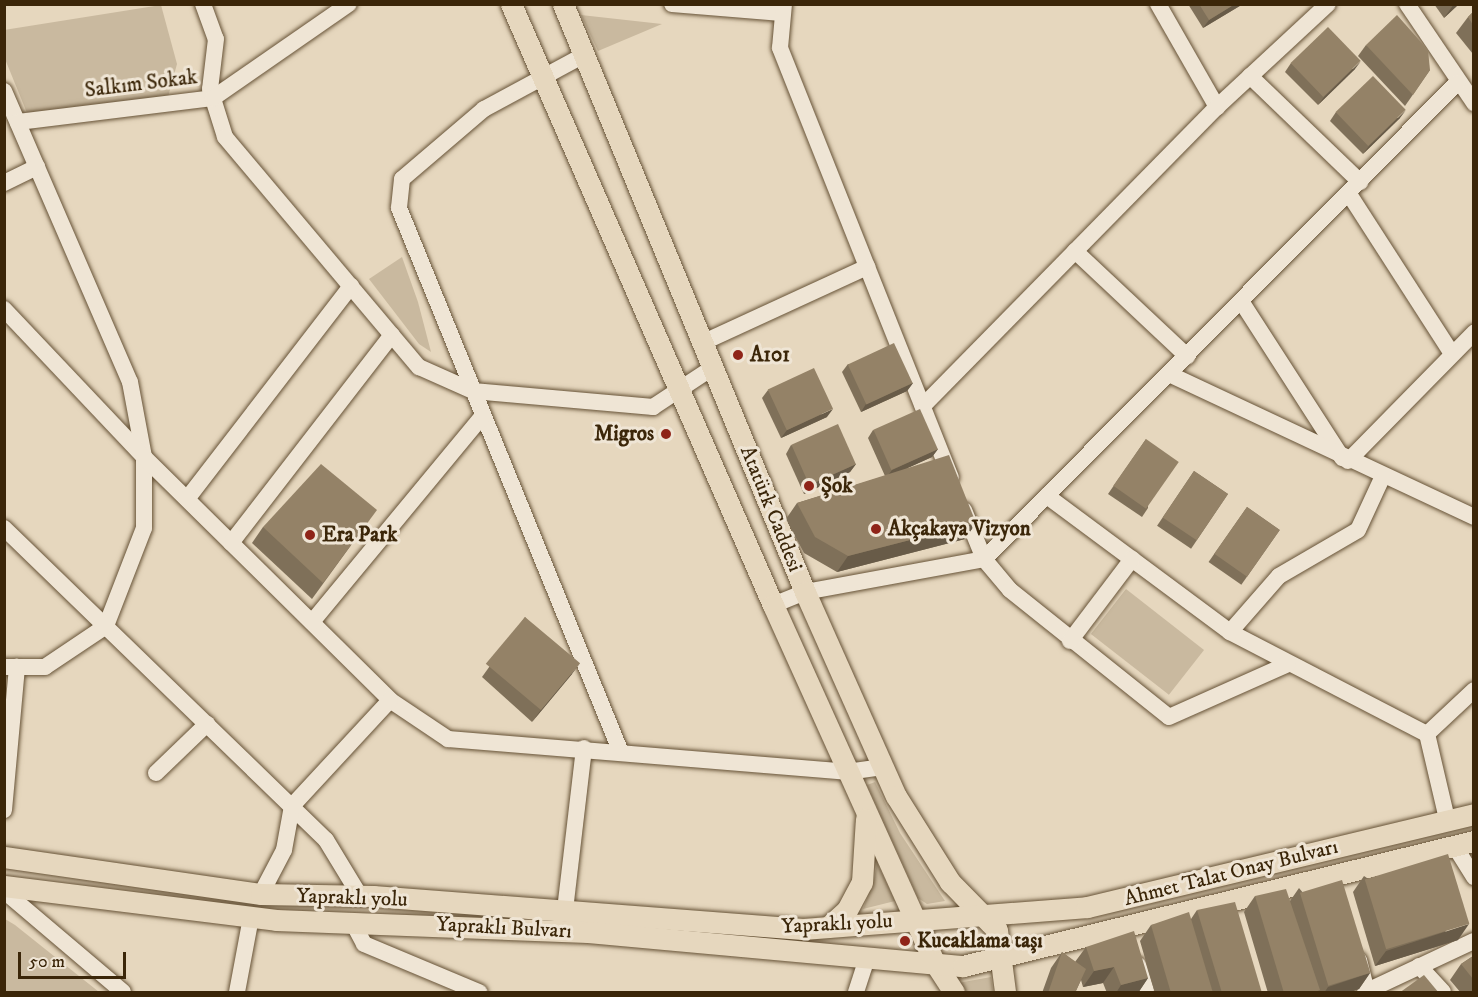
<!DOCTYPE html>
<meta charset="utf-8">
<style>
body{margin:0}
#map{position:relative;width:1478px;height:997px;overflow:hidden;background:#e6d7be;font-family:"IM FELL DW Pica",serif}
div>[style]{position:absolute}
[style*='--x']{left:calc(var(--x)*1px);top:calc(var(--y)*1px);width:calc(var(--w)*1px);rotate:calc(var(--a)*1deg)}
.green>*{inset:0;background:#c9b99f;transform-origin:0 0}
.roads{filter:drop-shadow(0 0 2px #665236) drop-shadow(0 0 2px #665236)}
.minor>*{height:16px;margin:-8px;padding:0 8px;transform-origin:8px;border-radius:8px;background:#efe5d5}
.major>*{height:21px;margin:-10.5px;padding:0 10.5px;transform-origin:10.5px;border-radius:10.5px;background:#e6d7be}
.wall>*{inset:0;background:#7f7059;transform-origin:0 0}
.shaded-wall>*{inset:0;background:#685b48}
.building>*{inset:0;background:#948267;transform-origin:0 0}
.dots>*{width:16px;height:16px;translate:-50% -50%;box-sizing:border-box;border:3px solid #efe5d5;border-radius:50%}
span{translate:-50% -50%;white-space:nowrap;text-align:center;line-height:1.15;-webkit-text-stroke:6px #efe5d5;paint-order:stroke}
.street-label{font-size:21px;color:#3b2609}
.poi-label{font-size:21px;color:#3b2609;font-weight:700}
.left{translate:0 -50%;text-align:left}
.right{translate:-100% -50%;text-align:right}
.frame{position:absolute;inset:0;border:6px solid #3b2609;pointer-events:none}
.scale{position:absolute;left:18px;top:952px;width:108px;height:27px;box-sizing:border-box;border:3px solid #3b2609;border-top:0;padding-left:8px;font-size:18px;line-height:21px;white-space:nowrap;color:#3b2609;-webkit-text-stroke:4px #efe5d5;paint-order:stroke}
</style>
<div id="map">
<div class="green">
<div style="clip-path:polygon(161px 5px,177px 64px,168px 97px,27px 113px,5px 59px,4px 30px)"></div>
<div style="clip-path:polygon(581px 15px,662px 24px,598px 51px)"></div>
<div style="clip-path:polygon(402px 257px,418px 302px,431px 352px,419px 344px,369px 279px)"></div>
<div style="left:1126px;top:589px;width:99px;height:57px;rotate:38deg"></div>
<div style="clip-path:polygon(875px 782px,900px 833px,945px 901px,927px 904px,918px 898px,867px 785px)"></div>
<div style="clip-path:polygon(877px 863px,895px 901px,863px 909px,874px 880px)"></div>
<div style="clip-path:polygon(5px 919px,15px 925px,99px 992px,5px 992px)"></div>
<div style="clip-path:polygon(991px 977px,993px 992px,964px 992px,958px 983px)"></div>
</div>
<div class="roads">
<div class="minor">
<div style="--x:203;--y:4;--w:37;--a:70"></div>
<div style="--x:216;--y:39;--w:50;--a:96.8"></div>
<div style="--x:210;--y:89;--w:50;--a:72.6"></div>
<div style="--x:225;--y:137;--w:301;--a:49.9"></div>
<div style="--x:419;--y:367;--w:59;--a:24"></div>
<div style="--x:473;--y:391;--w:181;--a:5.1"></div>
<div style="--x:653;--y:407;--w:71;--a:-33.5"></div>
<div style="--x:672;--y:4;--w:110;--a:4.7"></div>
<div style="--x:784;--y:4;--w:44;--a:95.2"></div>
<div style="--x:780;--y:48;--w:462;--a:68.3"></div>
<div style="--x:1158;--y:4;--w:119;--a:60.2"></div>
<div style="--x:1407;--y:4;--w:120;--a:55.9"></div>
<div style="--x:584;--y:55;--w:114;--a:151.6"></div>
<div style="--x:484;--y:109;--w:108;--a:139.5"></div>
<div style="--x:402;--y:179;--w:29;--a:96"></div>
<div style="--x:399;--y:208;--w:585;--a:67.82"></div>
<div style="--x:1250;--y:76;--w:153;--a:43.9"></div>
<div style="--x:4;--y:91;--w:317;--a:66.6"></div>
<div style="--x:130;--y:382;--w:76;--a:79.4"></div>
<div style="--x:144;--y:457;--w:71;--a:90"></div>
<div style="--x:144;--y:528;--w:105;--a:111.2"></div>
<div style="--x:106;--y:626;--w:73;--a:146.1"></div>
<div style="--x:45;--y:667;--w:41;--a:180"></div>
<div style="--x:18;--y:122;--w:196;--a:-7"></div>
<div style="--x:213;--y:98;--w:165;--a:-34.7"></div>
<div style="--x:4;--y:183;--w:37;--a:-26"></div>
<div style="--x:1349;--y:194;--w:190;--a:57.2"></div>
<div style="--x:1075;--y:251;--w:154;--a:43.2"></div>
<div style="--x:1241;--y:301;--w:187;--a:57.2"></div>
<div style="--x:4;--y:309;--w:204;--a:46.6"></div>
<div style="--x:144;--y:457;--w:346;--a:44.6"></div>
<div style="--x:390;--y:700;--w:70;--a:33.9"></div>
<div style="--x:448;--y:739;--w:400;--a:4.7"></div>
<div style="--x:847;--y:772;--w:36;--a:-8"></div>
<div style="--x:702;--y:343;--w:182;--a:-24.7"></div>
<div style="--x:1169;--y:374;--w:337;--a:25.1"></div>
<div style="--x:923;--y:406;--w:419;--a:-45.5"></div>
<div style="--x:1217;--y:107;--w:151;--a:-42.9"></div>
<div style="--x:1348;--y:461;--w:180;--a:-45.5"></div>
<div style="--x:1047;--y:496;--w:228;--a:36.6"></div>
<div style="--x:1230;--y:632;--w:222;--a:27.4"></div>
<div style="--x:187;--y:499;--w:269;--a:-52.4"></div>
<div style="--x:964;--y:510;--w:53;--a:67.8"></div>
<div style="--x:984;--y:559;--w:40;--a:50"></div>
<div style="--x:1010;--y:590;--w:203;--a:38.6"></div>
<div style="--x:1169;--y:717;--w:130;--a:-24"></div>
<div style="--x:4;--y:528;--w:448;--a:44.1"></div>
<div style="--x:326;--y:840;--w:66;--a:58.7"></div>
<div style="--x:231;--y:543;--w:263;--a:-52.3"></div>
<div style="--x:773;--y:605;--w:35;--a:-22"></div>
<div style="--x:805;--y:592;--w:182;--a:-10.4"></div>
<div style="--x:984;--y:559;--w:672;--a:-45.18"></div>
<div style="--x:312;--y:622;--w:268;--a:-50.4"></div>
<div style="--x:1230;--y:632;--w:74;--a:-48.8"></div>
<div style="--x:1279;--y:576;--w:91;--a:-30.2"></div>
<div style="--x:1358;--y:530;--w:57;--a:-65.2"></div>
<div style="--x:1070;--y:641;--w:103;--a:-52.9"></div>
<div style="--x:156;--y:773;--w:71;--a:-43.9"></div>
<div style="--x:4;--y:810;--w:144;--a:-84.8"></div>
<div style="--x:1447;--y:819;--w:87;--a:-103.2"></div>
<div style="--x:1427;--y:734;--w:64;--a:-43.1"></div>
<div style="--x:1454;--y:845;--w:38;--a:58"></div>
<div style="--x:4;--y:891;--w:156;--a:40.3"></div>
<div style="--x:261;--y:894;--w:50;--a:-62.4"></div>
<div style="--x:284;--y:850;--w:45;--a:-79.7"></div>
<div style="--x:292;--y:806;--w:144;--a:-47.2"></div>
<div style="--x:565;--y:910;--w:163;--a:-83.3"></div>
<div style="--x:354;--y:925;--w:21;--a:62"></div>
<div style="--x:364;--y:944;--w:125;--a:22.7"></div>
<div style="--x:1359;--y:960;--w:32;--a:76"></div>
<div style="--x:1138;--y:965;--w:28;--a:73"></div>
<div style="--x:1419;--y:966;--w:35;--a:47"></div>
<div style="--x:237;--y:992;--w:76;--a:-79.4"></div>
<div style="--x:856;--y:992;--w:36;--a:-72"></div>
<div style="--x:1365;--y:992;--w:120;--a:-25.1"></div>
</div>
<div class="major">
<div style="--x:511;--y:4;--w:656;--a:66.45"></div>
<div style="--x:773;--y:605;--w:393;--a:65.7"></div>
<div style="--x:935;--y:963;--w:35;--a:57"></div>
<div style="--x:563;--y:4;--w:636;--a:67.63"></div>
<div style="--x:805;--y:592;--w:223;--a:66"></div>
<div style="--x:896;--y:796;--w:102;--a:57.9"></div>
<div style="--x:950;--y:882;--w:67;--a:45.6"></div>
<div style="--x:997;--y:930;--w:63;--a:82.6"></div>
<div style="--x:4;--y:857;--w:260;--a:8.2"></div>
<div style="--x:261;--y:894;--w:112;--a:1"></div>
<div style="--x:373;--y:896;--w:431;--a:4.4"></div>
<div style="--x:803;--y:929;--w:285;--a:-4.4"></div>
<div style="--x:1087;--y:907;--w:398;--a:-13.5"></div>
<div style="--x:4;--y:886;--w:274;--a:7.1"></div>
<div style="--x:276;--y:920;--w:312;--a:2.2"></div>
<div style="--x:588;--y:932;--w:377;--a:5.2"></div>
<div style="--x:963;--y:966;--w:526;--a:-13.75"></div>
<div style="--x:828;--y:927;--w:25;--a:-42"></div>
<div style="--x:847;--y:910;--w:32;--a:-62"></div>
<div style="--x:862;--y:882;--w:63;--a:-86.4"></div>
</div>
</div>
<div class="wall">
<div style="clip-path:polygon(1188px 4px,1243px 4px,1203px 28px)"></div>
<div style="clip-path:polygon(1434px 4px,1459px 4px,1444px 18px)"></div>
<div style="clip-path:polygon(1473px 12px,1473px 54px,1456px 33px,1468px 17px)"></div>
<div style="clip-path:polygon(1366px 45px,1430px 70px,1405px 106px,1358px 56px)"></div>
<div style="clip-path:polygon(1291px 63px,1355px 69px,1318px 105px,1285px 72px)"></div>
<div style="clip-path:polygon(1336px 112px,1400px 118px,1363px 154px,1330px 121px)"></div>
<div style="clip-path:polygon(848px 364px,913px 383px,907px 391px,861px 412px,842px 372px)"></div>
<div style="clip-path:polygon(768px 390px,827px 417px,781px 438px,762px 398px)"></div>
<div style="clip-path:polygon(873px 430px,938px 449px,932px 457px,907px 468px,976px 523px,965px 539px,837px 572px,804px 553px,786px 519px,797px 503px,885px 476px,868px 438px)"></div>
<div style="clip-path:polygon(1146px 439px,1148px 508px,1142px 517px,1108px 494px)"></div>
<div style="clip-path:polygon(791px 445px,856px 464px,850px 472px,804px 494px,786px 454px)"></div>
<div style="left:1194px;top:471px;width:41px;height:66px;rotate:34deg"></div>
<div style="left:1247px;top:507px;width:40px;height:67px;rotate:35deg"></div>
<div style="clip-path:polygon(365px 526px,312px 599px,252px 543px,263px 527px)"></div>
<div style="clip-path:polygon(525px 617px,572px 674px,532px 722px,482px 677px)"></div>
<div style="clip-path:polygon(1364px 876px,1458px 940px,1375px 966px,1353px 892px)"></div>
<div style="clip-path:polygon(1299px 888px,1370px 973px,1359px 989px,1348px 993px,1268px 993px,1244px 912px,1255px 896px,1290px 901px)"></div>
<div style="clip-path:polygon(1197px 910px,1262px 993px,1155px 993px,1140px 941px,1151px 925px,1191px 919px)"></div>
<div style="clip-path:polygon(1086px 947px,1148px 978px,1138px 993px,1107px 993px,1103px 983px,1083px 987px,1081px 980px,1075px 993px,1042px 993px,1051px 968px,1062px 952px,1075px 962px)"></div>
<div style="clip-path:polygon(1473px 956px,1473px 993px,1461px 993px,1450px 980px,1461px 964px)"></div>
</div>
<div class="shaded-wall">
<div style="clip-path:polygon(1235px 4px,1243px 4px,1203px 28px,1209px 20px)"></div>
<div style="clip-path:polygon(1454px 4px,1459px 4px,1444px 18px)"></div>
<div style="clip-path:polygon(1361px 61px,1355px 69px,1318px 105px,1324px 97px)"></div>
<div style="clip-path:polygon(1406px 110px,1400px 118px,1363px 154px,1369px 146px)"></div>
<div style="clip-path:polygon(913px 383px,907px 391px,861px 412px,866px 404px)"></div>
<div style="clip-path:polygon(833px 409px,827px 417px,781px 438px,787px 430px)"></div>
<div style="clip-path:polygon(938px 449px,932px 457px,886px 478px,892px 470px)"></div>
<div style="clip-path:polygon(856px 464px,850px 472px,804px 494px,810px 485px)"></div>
<div style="clip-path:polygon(976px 523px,965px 539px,837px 572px,848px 556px)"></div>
<div style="clip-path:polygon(580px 663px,572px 674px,532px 722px,540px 711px)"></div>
<div style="clip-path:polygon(1469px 924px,1458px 940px,1375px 966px,1386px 951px)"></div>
<div style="clip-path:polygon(1114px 967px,1103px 983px,1083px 987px,1094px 971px)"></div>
<div style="clip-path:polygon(1370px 973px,1359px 989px,1348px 993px,1324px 993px,1328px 987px)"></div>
<div style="clip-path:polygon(1148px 978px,1138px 993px,1116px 993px,1121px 985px)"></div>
</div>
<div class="building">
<div style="clip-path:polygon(1199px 4px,1235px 4px,1209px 20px)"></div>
<div style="clip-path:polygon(1473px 12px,1473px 25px,1468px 17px)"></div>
<div style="clip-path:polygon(1397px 15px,1428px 50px,1430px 70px,1413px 95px,1366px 45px)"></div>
<div style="left:1328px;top:27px;width:47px;height:52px;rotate:46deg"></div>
<div style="left:1373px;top:76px;width:47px;height:52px;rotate:46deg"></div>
<div style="left:894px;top:343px;width:44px;height:51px;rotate:65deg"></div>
<div style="left:814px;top:368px;width:45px;height:51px;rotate:65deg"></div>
<div style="left:920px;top:409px;width:44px;height:51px;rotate:66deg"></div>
<div style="left:838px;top:424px;width:44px;height:51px;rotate:66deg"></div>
<div style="left:1146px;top:439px;width:40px;height:57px;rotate:35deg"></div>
<div style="clip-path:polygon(949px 455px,976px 523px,848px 556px,815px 537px,797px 503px)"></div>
<div style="clip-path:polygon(321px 464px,377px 510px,323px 583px,263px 527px)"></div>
<div style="left:1194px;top:471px;width:41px;height:56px;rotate:34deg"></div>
<div style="left:1247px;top:507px;width:40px;height:57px;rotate:35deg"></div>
<div style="left:525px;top:617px;width:72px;height:61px;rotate:40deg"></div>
<div style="left:1448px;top:854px;width:73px;height:87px;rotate:73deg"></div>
<div style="left:1342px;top:880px;width:97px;height:44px;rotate:73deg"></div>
<div style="clip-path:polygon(1286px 889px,1320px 990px,1313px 993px,1284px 993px,1255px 896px)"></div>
<div style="clip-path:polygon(1235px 902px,1262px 993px,1222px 993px,1197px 910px)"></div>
<div style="clip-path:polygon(1189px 912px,1213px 993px,1171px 993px,1151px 925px)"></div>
<div style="clip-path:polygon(1134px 931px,1148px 978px,1121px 985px,1114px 967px,1094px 971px,1086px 947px)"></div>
<div style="clip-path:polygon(1062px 952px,1086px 969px,1075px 993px,1048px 993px)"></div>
<div style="clip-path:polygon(1473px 956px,1473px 979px,1461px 964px)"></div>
<div style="clip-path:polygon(1424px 975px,1439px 993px,1399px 993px)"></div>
</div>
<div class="dots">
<div style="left:738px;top:355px;background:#8f2418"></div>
<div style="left:666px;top:434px;background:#8f2418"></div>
<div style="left:809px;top:486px;background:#8f2418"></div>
<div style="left:876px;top:529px;background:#8f2418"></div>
<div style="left:310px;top:535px;background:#8f2418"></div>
<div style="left:905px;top:941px;background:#8f2418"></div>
</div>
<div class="street-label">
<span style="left:141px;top:84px;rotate:-7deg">Salkım Sokak</span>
<span style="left:771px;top:509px;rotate:68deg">Atatürk Caddesi</span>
<span style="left:1231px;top:873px;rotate:-14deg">Ahmet Talat Onay Bulvarı</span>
<span style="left:352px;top:898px;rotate:2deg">Yapraklı yolu</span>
<span style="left:837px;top:924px;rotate:-3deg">Yapraklı yolu</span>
<span style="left:504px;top:928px;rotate:3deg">Yapraklı Bulvarı</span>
</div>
<div class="poi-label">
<span class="left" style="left:750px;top:355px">A101</span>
<span class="right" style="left:654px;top:434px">Migros</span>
<span class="left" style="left:821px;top:486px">Şok</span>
<span class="left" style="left:888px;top:529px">Akçakaya Vizyon</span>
<span class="left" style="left:322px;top:535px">Era Park</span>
<span class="left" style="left:917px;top:941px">Kucaklama taşı</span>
</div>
<div class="frame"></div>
<div class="scale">50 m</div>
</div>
